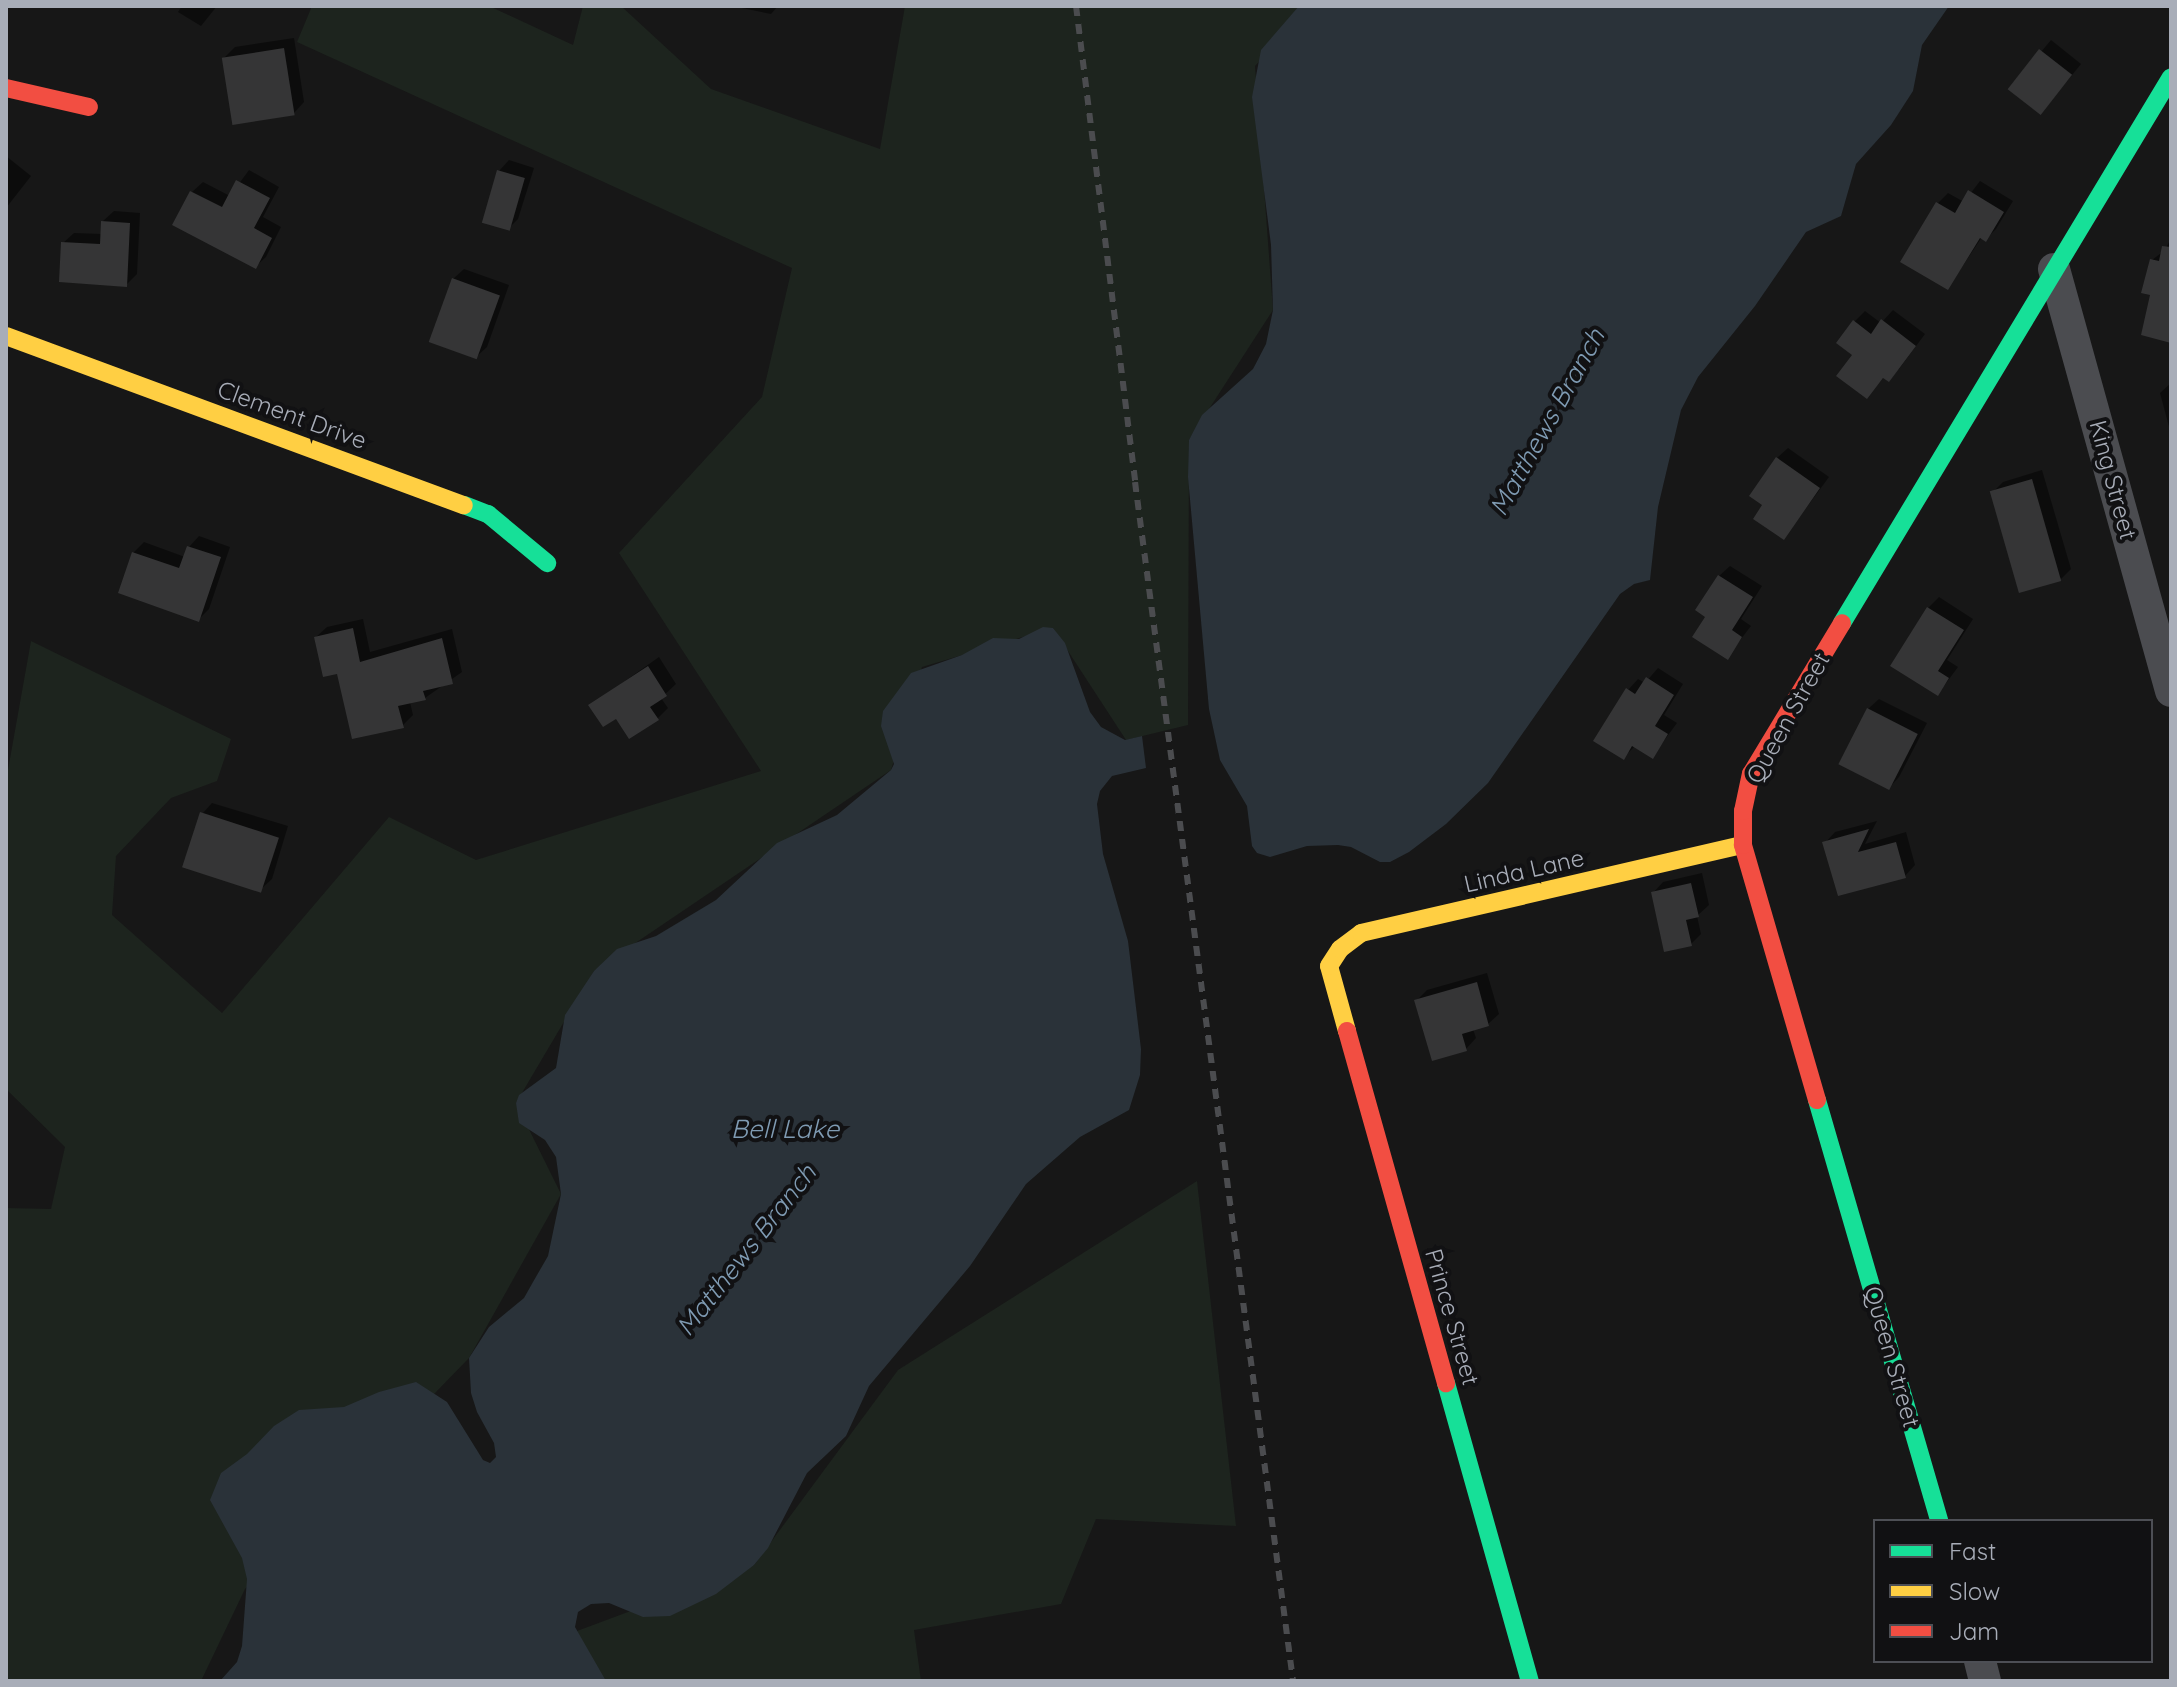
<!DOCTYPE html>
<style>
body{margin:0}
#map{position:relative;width:2177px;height:1687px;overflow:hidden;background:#171717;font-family:Quicksand,sans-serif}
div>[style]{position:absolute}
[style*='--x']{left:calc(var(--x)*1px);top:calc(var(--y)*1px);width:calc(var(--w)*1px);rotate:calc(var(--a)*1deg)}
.green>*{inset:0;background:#1d241e}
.water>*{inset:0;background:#2a3239}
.shadow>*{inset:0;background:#0007}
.building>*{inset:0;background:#353536;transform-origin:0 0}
.street>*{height:32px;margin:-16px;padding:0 16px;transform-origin:16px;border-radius:16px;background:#4b4c50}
.fast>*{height:18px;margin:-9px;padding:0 9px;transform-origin:9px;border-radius:9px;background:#16e098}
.slow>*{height:18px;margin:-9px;padding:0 9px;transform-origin:9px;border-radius:9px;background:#ffcf43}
.jam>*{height:18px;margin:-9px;padding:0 9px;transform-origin:9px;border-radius:9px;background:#f24e42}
.rail>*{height:6px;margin-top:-3px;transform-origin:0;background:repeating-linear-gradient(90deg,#4b4c4f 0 10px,transparent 0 18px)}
span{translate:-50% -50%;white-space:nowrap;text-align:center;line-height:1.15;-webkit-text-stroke:8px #111113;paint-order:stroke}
.street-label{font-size:24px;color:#a8adb8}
.water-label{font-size:26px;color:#7f9bb3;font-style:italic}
.frame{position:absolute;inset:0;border:8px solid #a8adb8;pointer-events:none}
.legend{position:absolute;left:1873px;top:1519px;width:280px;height:144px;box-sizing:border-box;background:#111113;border:2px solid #4d4f55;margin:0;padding:10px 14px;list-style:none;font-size:24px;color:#a8adb8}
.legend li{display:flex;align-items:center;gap:16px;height:40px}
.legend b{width:40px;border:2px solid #4d4f55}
</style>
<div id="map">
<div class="green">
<div style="clip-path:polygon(312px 6px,489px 6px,573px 45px,583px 6px,621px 6px,711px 89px,880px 149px,905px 6px,1311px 6px,1255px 66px,1273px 310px,1189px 440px,1188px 725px,1126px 740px,1053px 628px,922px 667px,891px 770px,594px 971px,516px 1103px,561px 1194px,469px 1358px,245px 1589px,201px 1681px,6px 1681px,6px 1208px,51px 1209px,65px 1147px,6px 1089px,6px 781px,31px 641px,231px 739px,217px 781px,171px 798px,116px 856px,112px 915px,222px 1013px,389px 817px,476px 860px,761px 771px,619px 553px,762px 397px,792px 268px,297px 42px)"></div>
<div style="clip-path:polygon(1197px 1181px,1236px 1526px,1096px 1519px,1061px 1604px,914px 1630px,921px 1681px,598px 1681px,577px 1631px,754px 1565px,898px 1370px)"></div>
</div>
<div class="water">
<div style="clip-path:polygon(1299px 6px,1949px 6px,1922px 45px,1913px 91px,1891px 125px,1856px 164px,1841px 216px,1806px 232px,1755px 306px,1698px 377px,1681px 410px,1658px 507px,1650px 580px,1634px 584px,1620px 594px,1488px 783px,1446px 824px,1409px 852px,1390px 862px,1380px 862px,1351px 847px,1338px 845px,1307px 846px,1270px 857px,1257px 853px,1252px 846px,1247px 806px,1220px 760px,1209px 709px,1188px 477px,1189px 440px,1202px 415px,1253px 369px,1266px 344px,1273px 310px,1271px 245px,1252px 97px,1261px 50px)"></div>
<div style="clip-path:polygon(1043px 627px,1053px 628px,1065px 643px,1090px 712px,1101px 727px,1125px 740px,1142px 736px,1146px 768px,1112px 776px,1100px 791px,1097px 804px,1103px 854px,1128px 941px,1141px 1049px,1140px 1075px,1129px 1110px,1080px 1137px,1026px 1184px,970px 1266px,869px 1386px,846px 1436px,807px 1473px,768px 1548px,754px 1565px,716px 1594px,670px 1616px,643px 1617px,609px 1603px,591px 1604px,578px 1612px,575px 1627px,606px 1681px,220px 1681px,237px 1662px,242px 1646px,247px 1579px,242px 1558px,210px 1500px,221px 1473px,247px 1454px,274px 1426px,299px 1410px,344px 1407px,379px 1392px,416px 1382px,447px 1402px,483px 1460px,490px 1463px,496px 1457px,494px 1443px,477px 1412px,471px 1393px,469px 1358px,489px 1327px,524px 1298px,533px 1282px,548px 1256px,561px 1194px,556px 1157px,545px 1140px,519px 1123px,516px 1103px,519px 1095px,556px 1068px,565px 1015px,594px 971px,617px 949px,656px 936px,716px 900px,777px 843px,837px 815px,891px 770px,894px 764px,881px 726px,883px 711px,911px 673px,962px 655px,993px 638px,1019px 639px)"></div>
</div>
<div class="shadow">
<div style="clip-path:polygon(182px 6px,217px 6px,201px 26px,178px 12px)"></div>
<div style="clip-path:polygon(732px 6px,778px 6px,771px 14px)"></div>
<div style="clip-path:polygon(294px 38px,304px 102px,294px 113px,224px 58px,235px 47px)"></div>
<div style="clip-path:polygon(2051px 40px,2081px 64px,2050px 102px,2010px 89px)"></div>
<div style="clip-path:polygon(6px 156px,31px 176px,6px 208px)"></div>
<div style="clip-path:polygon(509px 160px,534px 168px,518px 219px,508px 229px,499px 171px)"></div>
<div style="clip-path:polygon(249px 170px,279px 187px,263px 217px,281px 227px,266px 257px,255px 267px,175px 224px,192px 192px,203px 182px,230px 196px)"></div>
<div style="clip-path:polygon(1980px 181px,2013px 201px,1996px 229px,1986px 239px,1982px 237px,1948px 288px,1903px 261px,1938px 203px,1948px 193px,1964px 202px)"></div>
<div style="clip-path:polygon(114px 211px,140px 213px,137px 274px,126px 285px,63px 243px,74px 233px,102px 234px,103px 221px)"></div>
<div style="clip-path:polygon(2171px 238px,2171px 341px,2153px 294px,2152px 260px,2165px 250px)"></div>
<div style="clip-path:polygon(464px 269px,509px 285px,487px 347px,476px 357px,453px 279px)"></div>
<div style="clip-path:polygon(1893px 310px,1925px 334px,1899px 369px,1885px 376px,1867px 396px,1855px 354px,1854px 322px,1865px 311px,1881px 323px)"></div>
<div style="clip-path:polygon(2171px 383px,2171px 434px,2160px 393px)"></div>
<div style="clip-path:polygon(1788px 448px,1829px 477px,1784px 538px,1765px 504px,1777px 458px)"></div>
<div style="clip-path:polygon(2042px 470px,2071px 569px,2061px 579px,1993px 492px,2003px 482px)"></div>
<div style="clip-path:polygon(199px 536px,230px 547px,209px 609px,199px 619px,133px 553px,144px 542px,185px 557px,189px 547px)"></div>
<div style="clip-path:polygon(1730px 566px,1762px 586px,1741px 619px,1751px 626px,1727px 657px,1708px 616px,1719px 576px)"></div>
<div style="clip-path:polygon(1939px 597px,1973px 619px,1947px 660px,1958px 667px,1938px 694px,1928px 608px)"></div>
<div style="clip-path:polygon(363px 619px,370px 652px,452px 629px,462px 672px,425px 698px,410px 702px,413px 715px,402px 726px,339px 672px,316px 637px,327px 627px)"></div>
<div style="clip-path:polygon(659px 657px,676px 684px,661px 698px,668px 708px,658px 718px,616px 716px,591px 705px)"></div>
<div style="clip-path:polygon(1658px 668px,1683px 684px,1664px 715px,1677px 723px,1652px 757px,1635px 746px,1623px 758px,1628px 690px,1638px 679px,1645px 683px)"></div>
<div style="clip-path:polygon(1879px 699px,1927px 723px,1899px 777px,1889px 788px,1868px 709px)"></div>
<div style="clip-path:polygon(212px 803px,288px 826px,272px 879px,261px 889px,202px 814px)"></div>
<div style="clip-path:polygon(1877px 821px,1865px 844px,1906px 832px,1915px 865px,1905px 876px,1825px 843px,1835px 832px)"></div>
<div style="clip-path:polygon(1702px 873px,1709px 905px,1697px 916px,1701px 934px,1691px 944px,1653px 893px,1663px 882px)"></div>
<div style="clip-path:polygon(1487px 973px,1499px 1014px,1488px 1024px,1473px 1029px,1476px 1038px,1466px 1049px,1417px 1000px,1427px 990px)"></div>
</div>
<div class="building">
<div style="left:284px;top:48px;width:68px;height:63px;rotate:81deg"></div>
<div style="left:2039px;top:49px;width:42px;height:51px;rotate:38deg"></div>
<div style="left:497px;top:170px;width:29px;height:55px;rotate:16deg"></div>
<div style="clip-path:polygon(236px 180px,270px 198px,254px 228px,272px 238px,256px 269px,172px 225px,190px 191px,222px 207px)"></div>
<div style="clip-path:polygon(1968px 190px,2004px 212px,1986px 242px,1980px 238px,1948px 290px,1900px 262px,1936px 202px,1955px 213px)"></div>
<div style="clip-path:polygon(101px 221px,130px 223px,127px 287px,59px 282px,61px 242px,100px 244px)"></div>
<div style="clip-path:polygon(2162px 246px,2171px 247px,2171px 343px,2141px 335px,2150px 295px,2141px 293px,2150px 259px,2159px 261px)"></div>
<div style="left:452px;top:278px;width:51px;height:68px;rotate:20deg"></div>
<div style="clip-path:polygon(1881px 319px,1916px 346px,1889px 382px,1883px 378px,1867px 399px,1836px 376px,1852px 355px,1836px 343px,1853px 320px,1871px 334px)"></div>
<div style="clip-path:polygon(1776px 457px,1820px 488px,1784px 540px,1753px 519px,1762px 505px,1749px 496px)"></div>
<div style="left:2032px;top:479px;width:106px;height:44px;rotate:74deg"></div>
<div style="clip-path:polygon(187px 546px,221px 557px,199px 622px,118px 593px,132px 552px,179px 568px)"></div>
<div style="clip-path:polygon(1718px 575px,1753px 597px,1732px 630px,1742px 637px,1728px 660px,1692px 637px,1705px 617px,1695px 610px)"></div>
<div style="clip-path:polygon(1927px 607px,1964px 630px,1938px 671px,1949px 678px,1938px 696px,1890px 666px)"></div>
<div style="clip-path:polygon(353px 628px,360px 662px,442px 638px,453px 684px,423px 691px,426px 700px,398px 706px,404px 728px,352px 739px,337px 674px,323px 677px,314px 637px)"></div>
<div style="clip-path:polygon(648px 666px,667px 696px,650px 707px,659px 720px,629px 739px,616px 719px,603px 727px,588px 705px)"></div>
<div style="clip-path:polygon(1646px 677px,1674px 695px,1655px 726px,1668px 734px,1653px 759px,1632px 746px,1624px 760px,1593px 741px,1626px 688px,1635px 694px)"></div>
<div style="left:1867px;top:708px;width:57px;height:63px;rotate:27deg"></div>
<div style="left:200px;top:812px;width:83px;height:58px;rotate:18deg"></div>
<div style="clip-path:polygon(1869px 829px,1858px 852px,1896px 842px,1906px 878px,1838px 896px,1822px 842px)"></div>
<div style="clip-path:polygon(1691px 883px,1699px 917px,1686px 920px,1692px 946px,1664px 952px,1651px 892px)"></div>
<div style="clip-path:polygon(1477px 982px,1489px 1026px,1462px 1034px,1467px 1051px,1432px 1061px,1414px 1000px)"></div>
</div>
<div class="street">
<div style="--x:2054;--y:269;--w:438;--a:74.5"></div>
<div style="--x:1980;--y:1661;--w:21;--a:76"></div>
</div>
<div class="fast">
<div style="--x:464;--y:505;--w:26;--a:21"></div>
<div style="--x:488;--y:514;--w:77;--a:39.7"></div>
<div style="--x:1842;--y:623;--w:637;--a:-58.93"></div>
<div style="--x:1817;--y:1100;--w:438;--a:73.8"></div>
<div style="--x:1446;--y:1383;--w:310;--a:74.3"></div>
</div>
<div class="slow">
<div style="--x:6;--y:336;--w:488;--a:20.3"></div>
<div style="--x:1347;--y:1031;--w:67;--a:-105.5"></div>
<div style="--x:1329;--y:966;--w:20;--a:-57"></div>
<div style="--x:1340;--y:949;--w:26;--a:-37"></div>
<div style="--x:1361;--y:933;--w:392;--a:-13"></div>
</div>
<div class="jam">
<div style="--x:6;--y:88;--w:85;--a:12.9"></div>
<div style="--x:1347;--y:1031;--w:366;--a:74.3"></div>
<div style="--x:1817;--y:1100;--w:266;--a:-106.2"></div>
<div style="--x:1743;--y:845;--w:34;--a:-90"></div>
<div style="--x:1743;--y:811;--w:38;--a:-78"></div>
<div style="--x:1751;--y:774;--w:176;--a:-58.9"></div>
</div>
<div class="rail">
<div style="--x:1076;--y:6;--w:480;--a:82.9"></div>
<div style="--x:1135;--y:482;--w:1209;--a:82.49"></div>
</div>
<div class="street-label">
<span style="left:292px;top:415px;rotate:20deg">Clement Drive</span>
<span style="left:2113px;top:480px;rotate:75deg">King Street</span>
<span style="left:1788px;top:718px;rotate:-61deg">Queen Street</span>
<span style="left:1524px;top:871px;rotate:-13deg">Linda Lane</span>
<span style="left:1452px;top:1317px;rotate:74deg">Prince Street</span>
<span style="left:1892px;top:1357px;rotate:74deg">Queen Street</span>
</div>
<div class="water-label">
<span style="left:1547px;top:422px;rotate:-61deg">Matthews Branch</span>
<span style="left:785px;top:1129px">Bell Lake</span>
<span style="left:746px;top:1250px;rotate:-52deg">Matthews Branch</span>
</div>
<div class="frame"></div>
<ul class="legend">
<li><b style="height:10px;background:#16e098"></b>Fast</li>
<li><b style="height:10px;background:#ffcf43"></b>Slow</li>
<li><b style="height:10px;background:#f24e42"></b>Jam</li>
</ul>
</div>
